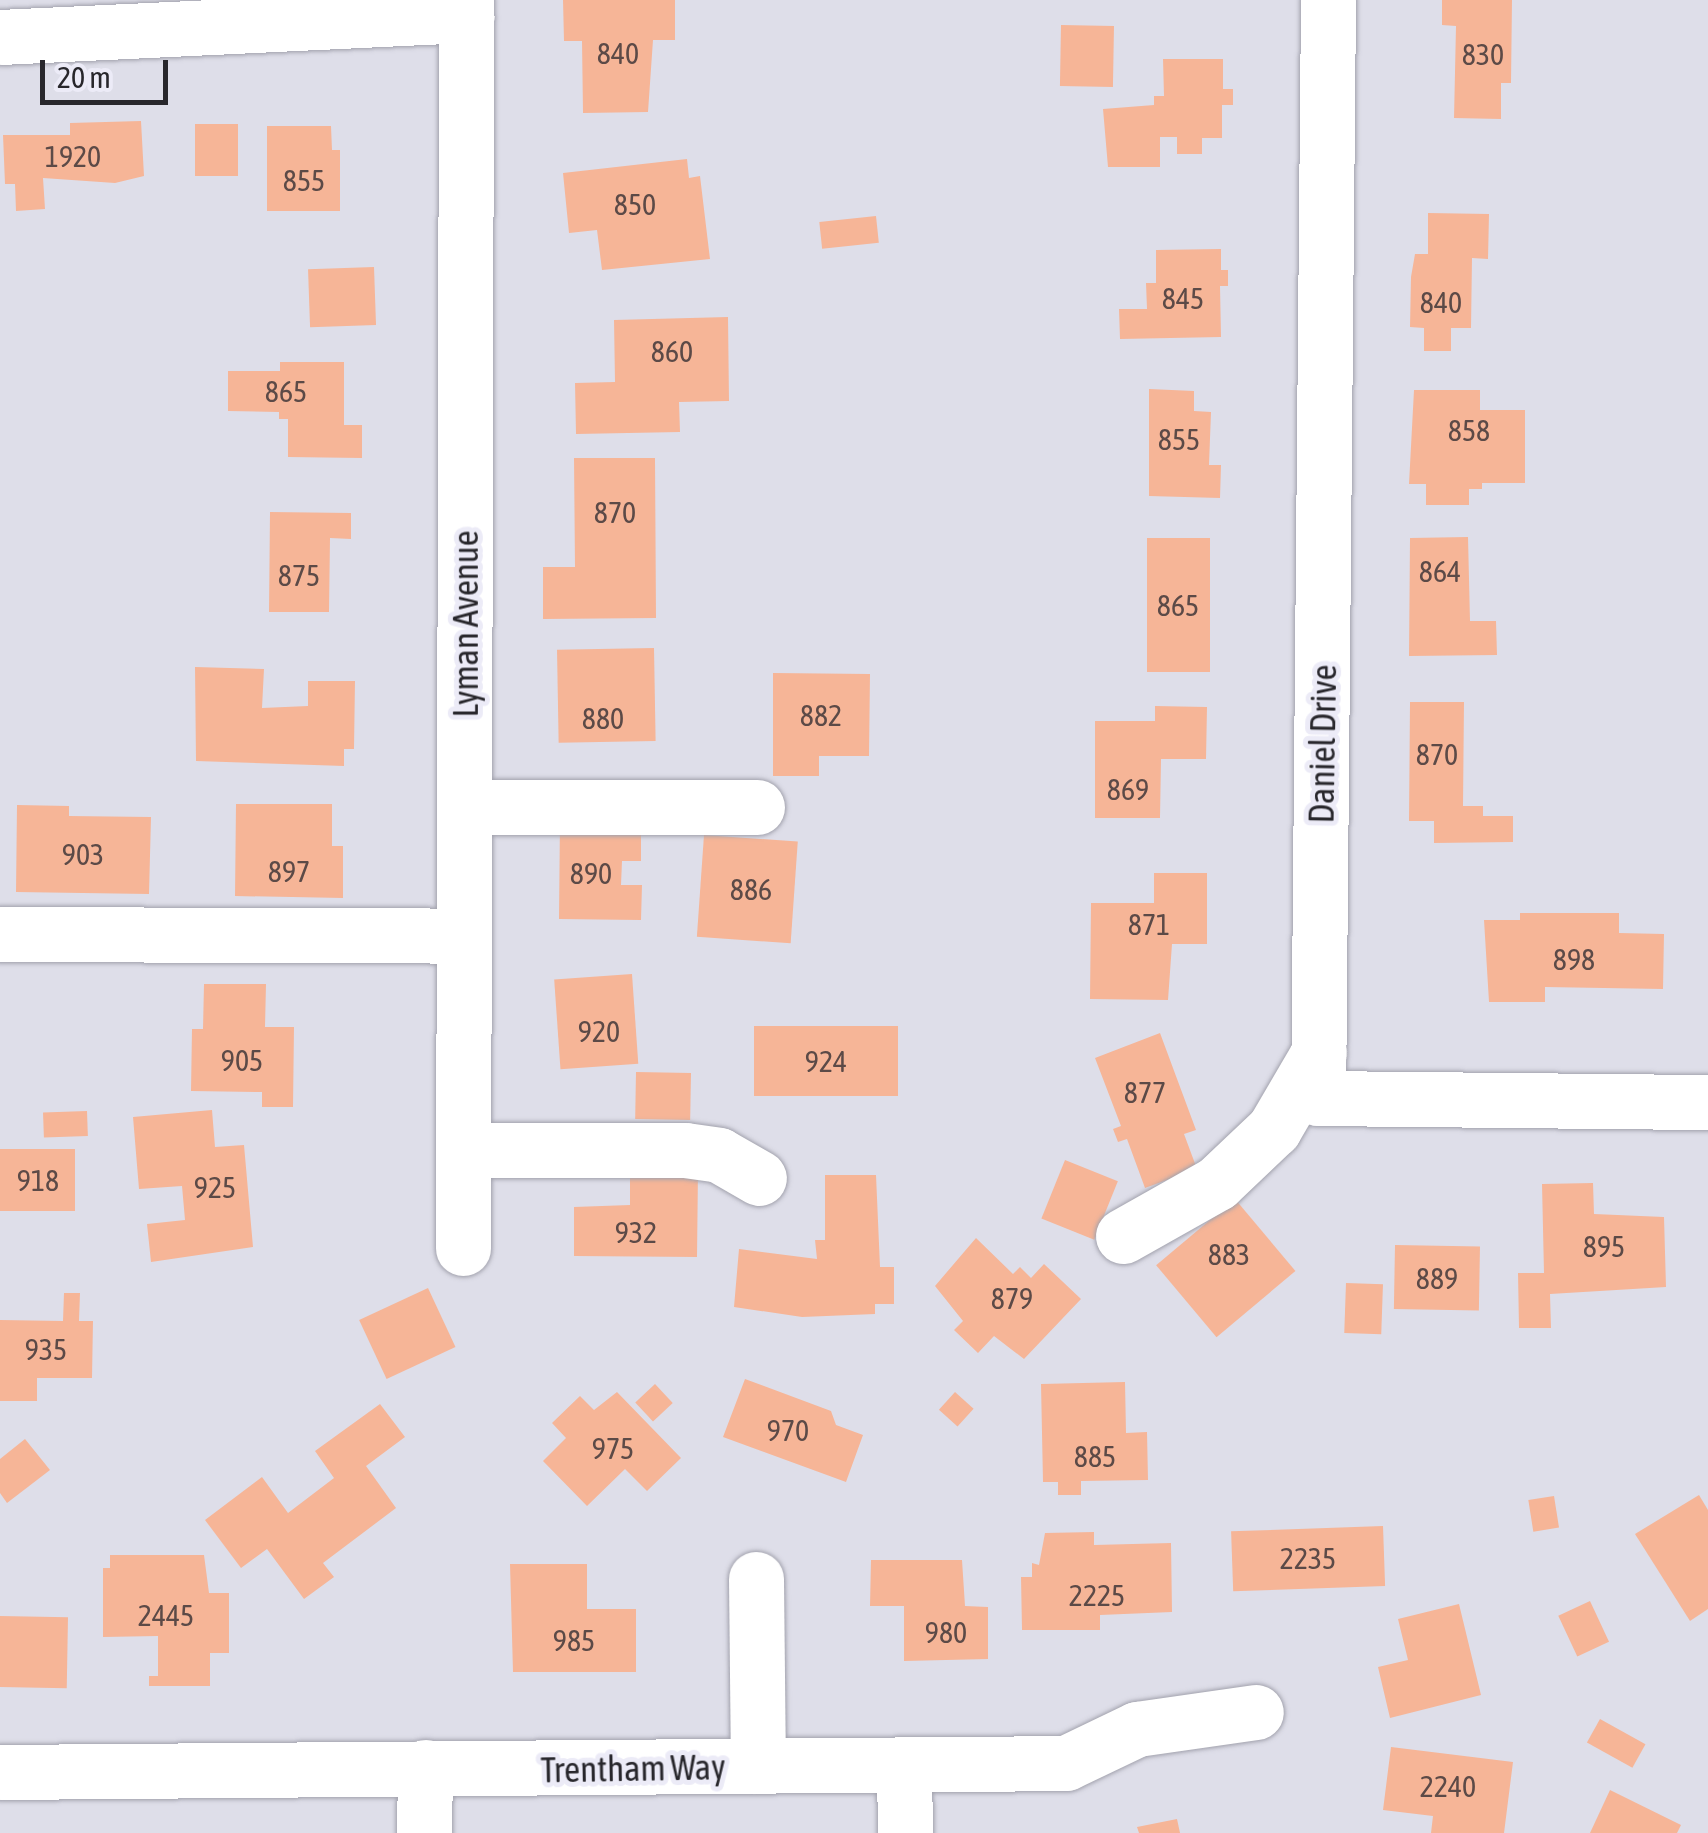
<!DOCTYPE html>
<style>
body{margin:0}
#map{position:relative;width:1708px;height:1833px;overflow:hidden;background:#dedee9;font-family:"Asap Condensed",sans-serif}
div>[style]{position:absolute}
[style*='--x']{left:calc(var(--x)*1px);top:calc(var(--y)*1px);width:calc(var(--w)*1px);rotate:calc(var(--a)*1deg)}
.building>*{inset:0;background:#f6b597;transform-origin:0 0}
.roads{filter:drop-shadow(0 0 2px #a2a2ad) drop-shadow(0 0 2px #a2a2ad)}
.minor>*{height:55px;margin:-27.5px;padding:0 27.5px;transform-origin:27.5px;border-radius:27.5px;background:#fff}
span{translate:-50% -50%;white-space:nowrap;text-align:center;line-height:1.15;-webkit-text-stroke:10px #ecebf7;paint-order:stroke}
.number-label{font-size:30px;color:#5c4a47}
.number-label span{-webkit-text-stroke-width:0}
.street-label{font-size:35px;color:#28272c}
.scale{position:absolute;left:40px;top:60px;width:128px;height:45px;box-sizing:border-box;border:5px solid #28272c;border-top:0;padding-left:12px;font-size:30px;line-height:35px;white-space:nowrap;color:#28272c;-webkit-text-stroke:8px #ecebf7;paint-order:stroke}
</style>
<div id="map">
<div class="building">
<div style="clip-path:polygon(563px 0,675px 0,675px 40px,653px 40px,648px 112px,583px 113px,582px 41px,564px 41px)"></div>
<div style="clip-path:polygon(1442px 0,1512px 0,1511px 83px,1501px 83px,1501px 119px,1454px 118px,1456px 26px,1442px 25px)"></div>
<div style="left:1061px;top:25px;width:53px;height:61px;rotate:1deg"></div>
<div style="clip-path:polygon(1163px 59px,1223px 59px,1223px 89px,1233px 89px,1233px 105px,1222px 105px,1222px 138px,1202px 138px,1202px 154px,1177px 154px,1177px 137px,1160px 137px,1160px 167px,1108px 167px,1103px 109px,1154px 105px,1154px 96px,1164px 96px)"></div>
<div style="clip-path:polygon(141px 121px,144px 176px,115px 183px,43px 178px,45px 209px,16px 211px,15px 184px,5px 184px,3px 135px,70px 135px,70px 123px)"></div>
<div style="left:195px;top:124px;width:43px;height:52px"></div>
<div style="clip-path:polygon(267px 126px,331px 126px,332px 150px,340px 150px,340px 211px,267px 211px)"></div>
<div style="clip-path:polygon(687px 159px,689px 178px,700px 176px,710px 259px,602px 270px,597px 230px,569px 233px,563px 173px)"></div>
<div style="clip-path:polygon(1428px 213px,1489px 214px,1488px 259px,1472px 258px,1471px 328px,1451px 328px,1451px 351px,1424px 351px,1424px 328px,1410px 327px,1411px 277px,1415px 254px,1428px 254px)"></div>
<div style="left:876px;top:216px;width:27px;height:57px;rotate:84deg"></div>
<div style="clip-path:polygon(1221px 249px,1221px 270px,1228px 270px,1228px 286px,1220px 286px,1221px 337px,1120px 339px,1119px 309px,1147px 309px,1146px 283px,1156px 283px,1156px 250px)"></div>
<div style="left:374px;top:267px;width:58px;height:66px;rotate:88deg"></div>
<div style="clip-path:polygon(728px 317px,729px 401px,679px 402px,680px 432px,576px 434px,575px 383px,615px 382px,614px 320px)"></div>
<div style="clip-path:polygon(280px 362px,344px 362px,344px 425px,362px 425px,362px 458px,288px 457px,288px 419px,279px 419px,279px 412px,228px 411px,228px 371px,280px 371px)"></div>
<div style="clip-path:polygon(1149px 389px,1194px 391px,1194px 411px,1211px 412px,1209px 465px,1221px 465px,1220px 498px,1149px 496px)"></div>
<div style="clip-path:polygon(1414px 390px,1480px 390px,1480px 410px,1525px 410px,1525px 483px,1482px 483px,1482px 489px,1469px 489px,1469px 505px,1426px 505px,1426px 484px,1409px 484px)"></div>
<div style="clip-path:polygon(574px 458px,655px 458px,656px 618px,543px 619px,543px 567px,575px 567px)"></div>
<div style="clip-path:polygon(270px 512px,351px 513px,351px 539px,330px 538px,329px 612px,269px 612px)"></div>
<div style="clip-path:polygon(1468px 537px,1470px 621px,1496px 621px,1497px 655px,1409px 656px,1410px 538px)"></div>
<div style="left:1147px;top:538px;width:63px;height:134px"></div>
<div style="left:654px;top:648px;width:93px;height:97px;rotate:89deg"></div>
<div style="clip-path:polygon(195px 667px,264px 669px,262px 708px,308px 706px,308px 681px,355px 681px,354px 749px,344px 749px,344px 766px,196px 761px)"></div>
<div style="clip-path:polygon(773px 673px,870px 674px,869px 756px,819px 756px,819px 776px,773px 776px)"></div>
<div style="clip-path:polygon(1410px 702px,1464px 702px,1463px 806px,1483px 806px,1483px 816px,1513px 816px,1513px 842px,1434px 843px,1434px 821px,1409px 821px)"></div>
<div style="clip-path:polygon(1155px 706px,1207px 707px,1206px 759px,1161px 759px,1160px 818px,1095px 818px,1095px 721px,1155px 721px)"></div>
<div style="clip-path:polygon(236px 804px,332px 804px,332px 846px,343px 846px,343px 898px,235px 896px)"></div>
<div style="clip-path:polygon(17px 805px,69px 806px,69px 816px,151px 817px,149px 894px,16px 892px)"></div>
<div style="clip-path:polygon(560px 818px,641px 818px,641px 861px,622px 861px,621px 885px,642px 885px,641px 920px,559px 919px)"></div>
<div style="left:704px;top:835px;width:94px;height:102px;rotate:4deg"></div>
<div style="clip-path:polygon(1154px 873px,1207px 873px,1207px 944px,1172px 944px,1168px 1000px,1090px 999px,1091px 903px,1154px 903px)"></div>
<div style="clip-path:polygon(1520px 913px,1619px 913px,1619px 933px,1664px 934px,1663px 989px,1545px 987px,1545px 1002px,1489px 1002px,1484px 920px,1520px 920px)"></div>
<div style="left:632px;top:974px;width:90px;height:78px;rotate:86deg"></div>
<div style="clip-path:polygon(204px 984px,266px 984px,265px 1027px,294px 1027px,293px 1107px,262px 1107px,262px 1092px,191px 1091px,192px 1029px,203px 1029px)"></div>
<div style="left:754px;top:1026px;width:144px;height:70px"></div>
<div style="clip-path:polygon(1160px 1033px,1196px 1130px,1184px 1134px,1197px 1169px,1145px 1188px,1127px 1139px,1118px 1142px,1113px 1129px,1121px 1126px,1095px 1058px)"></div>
<div style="left:636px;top:1072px;width:55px;height:47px;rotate:1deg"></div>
<div style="clip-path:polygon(212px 1110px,215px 1147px,244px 1145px,253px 1247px,151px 1262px,147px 1224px,185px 1220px,182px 1186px,139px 1189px,133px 1117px)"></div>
<div style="left:87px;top:1111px;width:25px;height:44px;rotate:88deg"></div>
<div style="left:0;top:1149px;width:75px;height:62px"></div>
<div style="left:1065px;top:1160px;width:57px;height:63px;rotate:22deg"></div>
<div style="clip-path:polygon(630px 1170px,698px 1171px,697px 1257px,574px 1256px,574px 1207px,630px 1205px)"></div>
<div style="clip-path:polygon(825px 1175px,876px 1175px,880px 1267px,894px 1267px,894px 1304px,875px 1304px,875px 1314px,802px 1317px,734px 1307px,739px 1249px,817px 1259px,815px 1240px,825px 1240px)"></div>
<div style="clip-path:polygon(1593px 1183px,1594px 1214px,1664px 1217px,1666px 1287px,1550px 1294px,1551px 1328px,1519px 1328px,1518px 1273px,1544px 1273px,1542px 1184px)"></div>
<div style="left:1235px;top:1199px;width:94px;height:103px;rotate:50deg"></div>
<div style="clip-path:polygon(976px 1238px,1013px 1274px,1020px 1267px,1031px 1278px,1044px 1264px,1081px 1299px,1024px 1359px,994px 1336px,978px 1353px,954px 1330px,963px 1321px,935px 1286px)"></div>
<div style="left:1395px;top:1245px;width:85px;height:64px;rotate:1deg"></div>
<div style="left:1346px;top:1283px;width:37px;height:50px;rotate:2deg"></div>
<div style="left:428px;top:1288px;width:65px;height:76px;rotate:65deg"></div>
<div style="clip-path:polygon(64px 1293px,80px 1293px,79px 1321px,93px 1321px,92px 1378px,37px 1378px,37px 1401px,0 1401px,0 1320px,63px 1321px)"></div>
<div style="clip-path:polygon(745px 1379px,831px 1411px,836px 1425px,863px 1435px,846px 1482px,723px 1437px)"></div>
<div style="clip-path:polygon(1125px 1382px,1126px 1433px,1147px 1432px,1148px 1480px,1081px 1481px,1081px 1495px,1058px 1495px,1058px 1482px,1043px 1482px,1041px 1384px)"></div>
<div style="left:655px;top:1384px;width:26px;height:27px;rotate:47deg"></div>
<div style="clip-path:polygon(617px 1392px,681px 1458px,647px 1491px,625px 1469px,587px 1506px,543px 1461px,566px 1438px,552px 1423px,580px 1396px,594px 1410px)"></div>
<div style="left:955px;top:1392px;width:25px;height:24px;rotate:42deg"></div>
<div style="clip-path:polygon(380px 1404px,405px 1437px,366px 1466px,396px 1508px,323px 1563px,334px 1577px,304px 1599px,267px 1549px,241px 1568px,205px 1520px,262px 1477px,288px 1513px,334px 1478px,315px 1451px)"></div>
<div style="clip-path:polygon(25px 1439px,50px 1470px,7px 1503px,0 1493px,0 1459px)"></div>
<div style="clip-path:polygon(1699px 1495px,1708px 1510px,1708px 1609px,1690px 1621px,1635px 1534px)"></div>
<div style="left:1554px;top:1496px;width:32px;height:26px;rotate:81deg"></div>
<div style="left:1383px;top:1526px;width:60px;height:152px;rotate:88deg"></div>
<div style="clip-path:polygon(1094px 1532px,1094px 1545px,1171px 1543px,1172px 1612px,1100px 1615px,1100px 1630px,1022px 1630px,1021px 1577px,1032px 1577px,1032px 1563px,1039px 1565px,1045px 1533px)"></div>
<div style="clip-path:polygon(110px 1555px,204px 1555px,209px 1593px,229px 1593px,229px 1653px,210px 1653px,210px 1686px,149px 1686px,149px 1676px,158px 1676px,158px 1636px,103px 1637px,103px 1568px,110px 1568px)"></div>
<div style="clip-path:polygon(871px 1560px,962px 1560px,965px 1606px,988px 1607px,988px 1659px,904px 1661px,904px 1606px,870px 1606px)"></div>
<div style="clip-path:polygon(510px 1564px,587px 1564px,587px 1609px,636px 1609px,636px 1672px,513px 1672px)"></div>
<div style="left:1590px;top:1601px;width:45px;height:35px;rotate:65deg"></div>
<div style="clip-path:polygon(1459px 1604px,1481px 1695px,1390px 1718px,1378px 1667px,1408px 1660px,1398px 1619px)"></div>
<div style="left:0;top:1616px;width:68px;height:71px;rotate:1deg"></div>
<div style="left:1600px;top:1719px;width:52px;height:27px;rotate:29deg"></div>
<div style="clip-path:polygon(1391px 1747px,1513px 1762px,1504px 1833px,1431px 1833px,1433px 1816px,1383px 1810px)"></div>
<div style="clip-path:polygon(1610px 1790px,1681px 1825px,1677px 1833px,1590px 1833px)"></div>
<div style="clip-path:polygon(1177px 1819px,1180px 1833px,1139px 1833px,1137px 1827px)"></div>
</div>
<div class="roads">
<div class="minor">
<div style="--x:1328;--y:0;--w:1098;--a:90.52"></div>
<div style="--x:1318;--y:1098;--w:390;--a:0.6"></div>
<div style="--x:0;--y:37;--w:467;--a:-2.7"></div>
<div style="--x:465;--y:807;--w:292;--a:0"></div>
<div style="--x:0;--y:934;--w:464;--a:0.2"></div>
<div style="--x:463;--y:1150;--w:222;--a:0"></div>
<div style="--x:685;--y:1150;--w:34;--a:8"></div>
<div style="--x:719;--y:1155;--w:46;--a:29.9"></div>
<div style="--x:1123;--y:1236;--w:108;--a:-29.4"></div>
<div style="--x:1217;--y:1183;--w:79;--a:-43.5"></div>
<div style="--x:1274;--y:1129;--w:89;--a:-59.7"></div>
<div style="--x:463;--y:1248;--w:1248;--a:-89.86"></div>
<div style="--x:756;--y:1579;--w:187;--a:89.4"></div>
<div style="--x:904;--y:1765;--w:68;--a:89.2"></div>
<div style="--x:0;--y:1772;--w:1066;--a:-0.48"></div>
<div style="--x:1066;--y:1763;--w:79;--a:-25.6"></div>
<div style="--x:1137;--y:1729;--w:120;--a:-8.1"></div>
<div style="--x:424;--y:1833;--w:66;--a:-89.1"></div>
</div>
</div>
<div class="number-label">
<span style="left:618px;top:53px">840</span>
<span style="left:1483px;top:54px">830</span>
<span style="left:73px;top:156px">1920</span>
<span style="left:304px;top:180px">855</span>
<span style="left:635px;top:204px">850</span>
<span style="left:1183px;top:298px">845</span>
<span style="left:1441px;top:302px">840</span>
<span style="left:672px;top:351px">860</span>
<span style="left:286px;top:391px">865</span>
<span style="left:1469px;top:430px">858</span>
<span style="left:1179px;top:439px">855</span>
<span style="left:615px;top:512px">870</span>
<span style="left:1440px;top:571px">864</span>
<span style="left:299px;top:575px">875</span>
<span style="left:1178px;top:605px">865</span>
<span style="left:821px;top:715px">882</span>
<span style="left:603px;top:718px">880</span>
<span style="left:1437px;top:754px">870</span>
<span style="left:1128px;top:789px">869</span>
<span style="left:83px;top:854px">903</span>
<span style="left:289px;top:871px">897</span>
<span style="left:591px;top:873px">890</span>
<span style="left:751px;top:889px">886</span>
<span style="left:1149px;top:924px">871</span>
<span style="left:1574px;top:959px">898</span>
<span style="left:599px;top:1031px">920</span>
<span style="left:242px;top:1060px">905</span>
<span style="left:826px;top:1061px">924</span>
<span style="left:1145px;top:1092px">877</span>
<span style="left:38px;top:1180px">918</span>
<span style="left:215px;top:1187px">925</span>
<span style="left:636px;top:1232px">932</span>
<span style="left:1604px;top:1246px">895</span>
<span style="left:1229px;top:1254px">883</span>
<span style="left:1437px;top:1278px">889</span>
<span style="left:1012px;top:1298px">879</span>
<span style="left:46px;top:1349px">935</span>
<span style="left:788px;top:1430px">970</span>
<span style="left:613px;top:1448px">975</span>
<span style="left:1095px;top:1456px">885</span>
<span style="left:1308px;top:1558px">2235</span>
<span style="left:1097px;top:1595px">2225</span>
<span style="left:166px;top:1615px">2445</span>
<span style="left:946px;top:1632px">980</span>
<span style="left:574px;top:1640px">985</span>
<span style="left:1448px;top:1786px">2240</span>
</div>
<div class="street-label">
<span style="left:465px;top:624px;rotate:-90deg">Lyman Avenue</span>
<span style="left:1322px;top:744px;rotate:-89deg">Daniel Drive</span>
<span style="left:633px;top:1768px;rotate:-1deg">Trentham Way</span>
</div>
<div class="scale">20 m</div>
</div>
